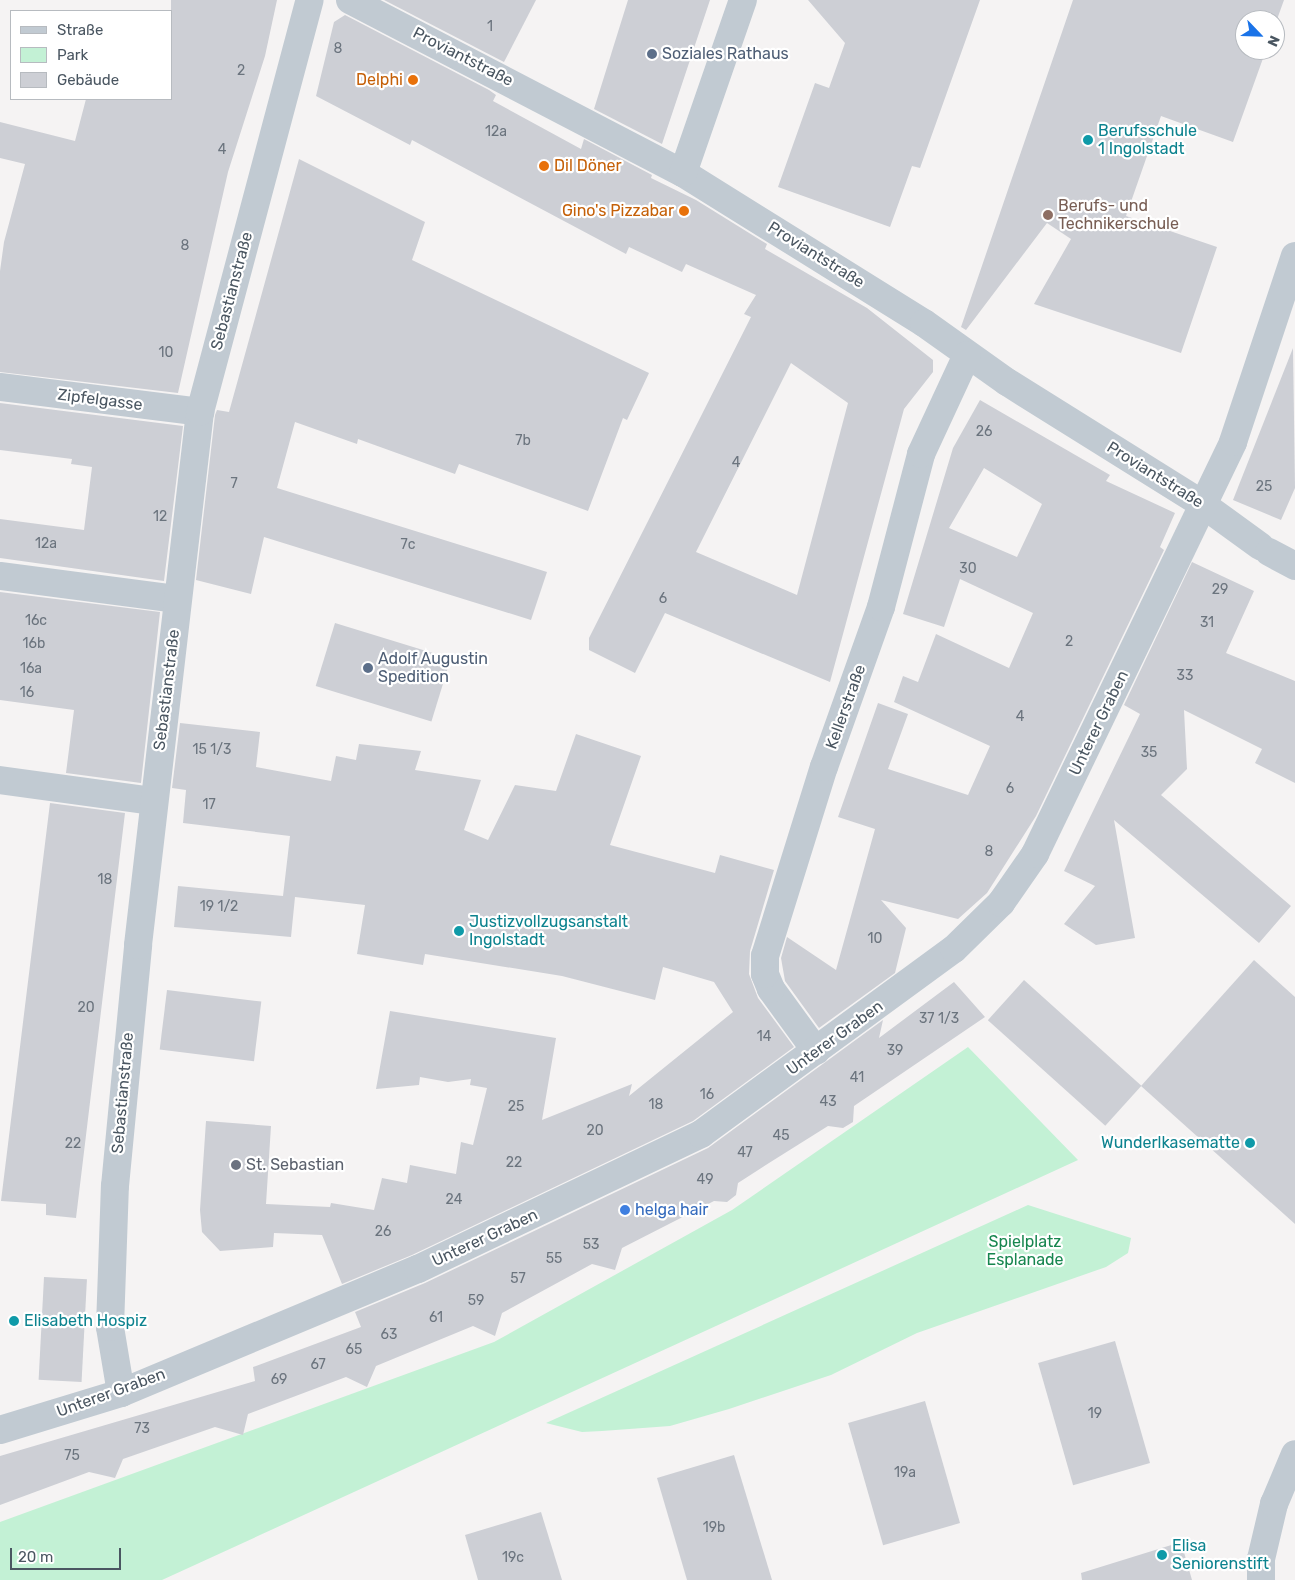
<!DOCTYPE html>
<meta charset="utf-8">
<style>
body{margin:0}
#map{position:relative;width:1295px;height:1580px;overflow:hidden;background:#f5f3f3;font-family:Rubik,sans-serif}
div>[style]{position:absolute}
[style*='--x']{left:calc(var(--x)*1px);top:calc(var(--y)*1px);width:calc(var(--w)*1px);rotate:calc(var(--a)*1deg)}
.green>*{inset:0;background:#c3f1d5}
.building>*{inset:0;background:#cdcfd5;transform-origin:0 0}
.minor>*{height:28px;margin:-14px;padding:0 14px;transform-origin:14px;border-radius:14px;background:#c1cad2}
.dots>*{width:14px;height:14px;translate:-50% -50%;box-sizing:border-box;border:2px solid #fff;border-radius:50%}
span{translate:-50% -50%;white-space:nowrap;text-align:center;line-height:1.15;-webkit-text-stroke:4.5px #fff;paint-order:stroke}
.number-label{font-size:14px;color:#6b747e}
.number-label span{-webkit-text-stroke-width:0}
.service-label{font-size:16px;color:#4e5e75}
.left{translate:0 -50%;text-align:left}
.street-label{font-size:16px;color:#4a5661}
.food-label{font-size:16px;color:#c56008}
.right{translate:-100% -50%;text-align:right}
.culture-label{font-size:16px;color:#0d838f}
.education-label{font-size:16px;color:#785e54}
.worship-label{font-size:16px;color:#5b616d}
.shop-label{font-size:16px;color:#366cbe}
.park-label{font-size:16px;color:#17864f}
.legend{position:absolute;left:10px;top:10px;width:162px;height:90px;box-sizing:border-box;background:#fff;border:1px solid #b7bbc0;margin:0;padding:6px 9px;list-style:none;font-size:15px;color:#4a5661}
.legend li{display:flex;align-items:center;gap:10px;height:25px}
.legend b{width:25px;border:1px solid #b7bbc0}
.north{position:absolute;left:1235px;top:10px;width:50px;height:50px;box-sizing:border-box;background:#fff;border:1px solid #b7bbc0;border-radius:50%;rotate:114deg;font-size:14px;font-weight:700;line-height:20px;text-align:center;color:#4a5661}
.north::after{content:'';display:block;margin:auto;width:18px;height:22px;background:#1a73e8;clip-path:polygon(50% 0,100% 100%,50% 72%,0 100%)}
.scale{position:absolute;left:10px;top:1548px;width:111px;height:22px;box-sizing:border-box;border:2px solid #4a5661;border-top:0;padding-left:6px;font-size:15px;line-height:18px;white-space:nowrap;color:#4a5661;-webkit-text-stroke:4px #fff;paint-order:stroke}
</style>
<div id="map">
<div class="green">
<div style="clip-path:polygon(968px 1047px,1078px 1160px,162px 1580px,0 1580px,0 1522px,494px 1342px,732px 1210px)"></div>
<div style="clip-path:polygon(1028px 1205px,1131px 1238px,1128px 1253px,1106px 1267px,917px 1333px,831px 1375px,729px 1409px,670px 1426px,602px 1431px,582px 1432px,546px 1423px)"></div>
</div>
<div class="building">
<div style="clip-path:polygon(171px 0,277px 0,265px 56px,228px 172px,178px 393px,0 372px,0 271px,4px 242px,25px 164px,0 158px,0 122px,75px 141px,86px 99px,171px 99px)"></div>
<div style="clip-path:polygon(384px 0,536px 0,504px 62px)"></div>
<div style="clip-path:polygon(628px 0,710px 0,662px 144px,594px 109px)"></div>
<div style="clip-path:polygon(808px 0,980px 0,920px 168px,912px 166px,890px 227px,778px 187px,815px 83px,829px 88px,845px 43px)"></div>
<div style="clip-path:polygon(1073px 0,1284px 0,1275px 25px,1275px 20px,1245px 20px,1245px 50px,1266px 50px,1233px 142px,1161px 116px,1126px 216px,1217px 247px,1181px 353px,1034px 304px,1071px 239px,1047px 223px,966px 330px,961px 327px)"></div>
<div style="clip-path:polygon(evenodd,345px 15px,489px 90px,496px 95px,493px 101px,581px 149px,584px 139px,652px 175px,651px 178px,696px 200px,767px 244px,765px 249px,867px 308px,933px 360px,933px 372px,904px 409px,830px 682px,665px 613px,635px 673px,589px 650px,589px 638px,751px 317px,744px 314px,756px 295px,686px 264px,682px 272px,629px 247px,626px 254px,412px 140px,410px 145px,316px 96px,334px 22px,345px 15px,791px 363px,848px 403px,797px 595px,696px 552px,791px 363px)"></div>
<div style="clip-path:polygon(299px 159px,425px 222px,412px 260px,649px 373px,627px 420px,623px 418px,588px 511px,459px 464px,455px 474px,358px 439px,357px 444px,295px 422px,277px 488px,547px 572px,531px 620px,264px 537px,251px 594px,196px 580px,215px 415px,217px 410px,229px 412px)"></div>
<div style="clip-path:polygon(1293px 348px,1295px 488px,1281px 520px,1233px 500px)"></div>
<div style="clip-path:polygon(evenodd,980px 400px,1110px 475px,1106px 481px,1175px 513px,1160px 547px,1164px 550px,1036px 816px,987px 893px,958px 919px,881px 900px,906px 928px,895px 973px,819px 1028px,785px 981px,781px 958px,787px 937px,836px 970px,875px 829px,838px 817px,878px 703px,908px 714px,888px 769px,968px 795px,990px 746px,894px 702px,903px 676px,918px 682px,936px 634px,1009px 668px,1033px 613px,960px 579px,944px 627px,903px 614px,953px 448px,980px 400px,984px 468px,1042px 504px,1017px 557px,949px 528px,984px 468px)"></div>
<div style="clip-path:polygon(0 403px,183px 426px,164px 581px,0 558px,0 519px,84px 530px,92px 467px,71px 464px,72px 459px,0 450px)"></div>
<div style="clip-path:polygon(1192px 562px,1254px 591px,1226px 653px,1295px 681px,1295px 783px,1255px 763px,1262px 749px,1184px 710px,1187px 769px,1161px 795px,1291px 906px,1259px 943px,1114px 820px,1135px 938px,1096px 945px,1064px 924px,1095px 886px,1064px 871px,1140px 714px,1124px 705px)"></div>
<div style="clip-path:polygon(0 592px,160px 612px,141px 783px,66px 773px,74px 710px,0 700px)"></div>
<div style="left:335px;top:623px;width:121px;height:66px;rotate:17deg"></div>
<div style="clip-path:polygon(180px 723px,260px 732px,256px 767px,331px 781px,336px 756px,356px 760px,359px 744px,421px 751px,415px 770px,481px 780px,464px 830px,488px 840px,515px 785px,556px 791px,576px 734px,641px 756px,610px 845px,715px 873px,720px 855px,774px 870px,750px 951px,749px 974px,758px 998px,794px 1047px,693px 1121px,412px 1255px,342px 1284px,322px 1235px,274px 1233px,273px 1247px,220px 1251px,202px 1232px,200px 1210px,206px 1121px,271px 1126px,266px 1204px,330px 1207px,331px 1203px,374px 1210px,382px 1178px,407px 1183px,410px 1165px,456px 1174px,461px 1142px,473px 1145px,487px 1088px,470px 1085px,471px 1079px,448px 1082px,420px 1077px,419px 1085px,376px 1089px,390px 1011px,556px 1038px,542px 1120px,632px 1084px,629px 1096px,733px 1012px,714px 982px,663px 967px,655px 1000px,562px 976px,425px 954px,423px 965px,357px 954px,365px 905px,295px 897px,291px 937px,174px 927px,178px 886px,283px 896px,290px 836px,183px 823px,186px 790px,172px 788px)"></div>
<div style="clip-path:polygon(50px 803px,125px 813px,76px 1218px,46px 1215px,46px 1204px,1px 1201px)"></div>
<div style="clip-path:polygon(1254px 960px,1295px 997px,1295px 1224px,1141px 1086px)"></div>
<div style="left:1024px;top:980px;width:158px;height:54px;rotate:42deg"></div>
<div style="clip-path:polygon(954px 982px,985px 1017px,854px 1106px,853px 1122px,843px 1128px,828px 1126px,769px 1163px,738px 1183px,736px 1195px,727px 1202px,714px 1201px,622px 1248px,615px 1270px,592px 1264px,502px 1313px,495px 1336px,473px 1326px,376px 1366px,367px 1387px,346px 1377px,248px 1414px,243px 1435px,215px 1427px,123px 1459px,115px 1478px,89px 1472px,0 1505px,0 1456px,255px 1381px,253px 1367px,361px 1327px,355px 1312px,425px 1283px,708px 1148px,883px 1020px,879px 1038px)"></div>
<div style="left:167px;top:990px;width:95px;height:60px;rotate:7deg"></div>
<div style="left:44px;top:1277px;width:43px;height:103px;rotate:3deg"></div>
<div style="left:1115px;top:1341px;width:127px;height:80px;rotate:74deg"></div>
<div style="left:925px;top:1401px;width:127px;height:80px;rotate:74deg"></div>
<div style="clip-path:polygon(734px 1455px,772px 1580px,687px 1580px,657px 1478px)"></div>
<div style="clip-path:polygon(541px 1512px,562px 1580px,478px 1580px,465px 1535px)"></div>
<div style="clip-path:polygon(1181px 1542px,1192px 1580px,1082px 1580px,1081px 1573px)"></div>
</div>
<div class="minor">
<div style="--x:350;--y:0;--w:375;--a:27.5"></div>
<div style="--x:683;--y:173;--w:284;--a:31.9"></div>
<div style="--x:924;--y:323;--w:102;--a:35.4"></div>
<div style="--x:1007;--y:382;--w:230;--a:32"></div>
<div style="--x:1202;--y:504;--w:72;--a:35.9"></div>
<div style="--x:683;--y:173;--w:183;--a:-70.9"></div>
<div style="--x:0;--y:387;--w:202;--a:7.1"></div>
<div style="--x:1269;--y:552;--w:30;--a:28"></div>
<div style="--x:0;--y:576;--w:179;--a:7.4"></div>
<div style="--x:0;--y:780;--w:155;--a:7.8"></div>
<div style="--x:816;--y:1051;--w:77;--a:-126"></div>
<div style="--x:771;--y:989;--w:16;--a:-112"></div>
<div style="--x:765;--y:974;--w:18;--a:-90"></div>
<div style="--x:765;--y:956;--w:198;--a:-72.7"></div>
<div style="--x:824;--y:767;--w:170;--a:-70.4"></div>
<div style="--x:881;--y:607;--w:158;--a:-75.3"></div>
<div style="--x:921;--y:454;--w:109;--a:-65.1"></div>
<div style="--x:121;--y:1393;--w:67;--a:-99.5"></div>
<div style="--x:110;--y:1327;--w:141;--a:-88"></div>
<div style="--x:115;--y:1186;--w:242;--a:-84.5"></div>
<div style="--x:138;--y:945;--w:537;--a:-83.37"></div>
<div style="--x:200;--y:412;--w:426;--a:-75.1"></div>
<div style="--x:0;--y:1430;--w:127;--a:-17"></div>
<div style="--x:121;--y:1393;--w:322;--a:-22.7"></div>
<div style="--x:418;--y:1269;--w:314;--a:-25.5"></div>
<div style="--x:701;--y:1134;--w:313;--a:-36.2"></div>
<div style="--x:954;--y:949;--w:66;--a:-44.4"></div>
<div style="--x:1001;--y:903;--w:60;--a:-55.2"></div>
<div style="--x:1035;--y:854;--w:457;--a:-64.3"></div>
<div style="--x:1233;--y:442;--w:196;--a:-71.6"></div>
<div style="--x:1261;--y:1580;--w:21;--a:-90"></div>
<div style="--x:1261;--y:1559;--w:57;--a:-76.7"></div>
<div style="--x:1274;--y:1504;--w:54;--a:-67.2"></div>
</div>
<div class="dots">
<div style="left:652px;top:54px;background:#5c6f8a"></div>
<div style="left:413px;top:80px;background:#e8710a"></div>
<div style="left:1088px;top:140px;background:#0f9aa8"></div>
<div style="left:544px;top:166px;background:#e8710a"></div>
<div style="left:684px;top:211px;background:#e8710a"></div>
<div style="left:1048px;top:215px;background:#8d6e63"></div>
<div style="left:368px;top:668px;background:#5c6f8a"></div>
<div style="left:459px;top:931px;background:#0f9aa8"></div>
<div style="left:1250px;top:1143px;background:#0f9aa8"></div>
<div style="left:236px;top:1165px;background:#6b7280"></div>
<div style="left:625px;top:1210px;background:#3f7fe0"></div>
<div style="left:14px;top:1321px;background:#0f9aa8"></div>
<div style="left:1162px;top:1555px;background:#0f9aa8"></div>
</div>
<div class="number-label">
<span style="left:490px;top:27px">1</span>
<span style="left:338px;top:49px">8</span>
<span style="left:241px;top:71px">2</span>
<span style="left:496px;top:132px">12a</span>
<span style="left:222px;top:150px">4</span>
<span style="left:185px;top:246px">8</span>
<span style="left:166px;top:353px">10</span>
<span style="left:984px;top:432px">26</span>
<span style="left:523px;top:441px">7b</span>
<span style="left:736px;top:463px">4</span>
<span style="left:234px;top:484px">7</span>
<span style="left:1264px;top:487px">25</span>
<span style="left:160px;top:517px">12</span>
<span style="left:46px;top:544px">12a</span>
<span style="left:408px;top:545px">7c</span>
<span style="left:968px;top:569px">30</span>
<span style="left:1220px;top:590px">29</span>
<span style="left:663px;top:599px">6</span>
<span style="left:36px;top:621px">16c</span>
<span style="left:1207px;top:623px">31</span>
<span style="left:1069px;top:642px">2</span>
<span style="left:34px;top:644px">16b</span>
<span style="left:31px;top:669px">16a</span>
<span style="left:1185px;top:676px">33</span>
<span style="left:27px;top:693px">16</span>
<span style="left:1020px;top:717px">4</span>
<span style="left:212px;top:750px">15 1/3</span>
<span style="left:1149px;top:753px">35</span>
<span style="left:1010px;top:789px">6</span>
<span style="left:209px;top:805px">17</span>
<span style="left:989px;top:852px">8</span>
<span style="left:105px;top:880px">18</span>
<span style="left:219px;top:907px">19 1/2</span>
<span style="left:875px;top:939px">10</span>
<span style="left:86px;top:1008px">20</span>
<span style="left:939px;top:1019px">37 1/3</span>
<span style="left:764px;top:1037px">14</span>
<span style="left:895px;top:1051px">39</span>
<span style="left:857px;top:1078px">41</span>
<span style="left:707px;top:1095px">16</span>
<span style="left:828px;top:1102px">43</span>
<span style="left:656px;top:1105px">18</span>
<span style="left:516px;top:1107px">25</span>
<span style="left:595px;top:1131px">20</span>
<span style="left:781px;top:1136px">45</span>
<span style="left:73px;top:1144px">22</span>
<span style="left:745px;top:1153px">47</span>
<span style="left:514px;top:1163px">22</span>
<span style="left:705px;top:1180px">49</span>
<span style="left:454px;top:1200px">24</span>
<span style="left:383px;top:1232px">26</span>
<span style="left:591px;top:1245px">53</span>
<span style="left:554px;top:1259px">55</span>
<span style="left:518px;top:1279px">57</span>
<span style="left:476px;top:1301px">59</span>
<span style="left:436px;top:1318px">61</span>
<span style="left:389px;top:1335px">63</span>
<span style="left:354px;top:1350px">65</span>
<span style="left:318px;top:1365px">67</span>
<span style="left:279px;top:1380px">69</span>
<span style="left:1095px;top:1414px">19</span>
<span style="left:142px;top:1429px">73</span>
<span style="left:72px;top:1456px">75</span>
<span style="left:905px;top:1473px">19a</span>
<span style="left:714px;top:1528px">19b</span>
<span style="left:513px;top:1558px">19c</span>
</div>
<div class="service-label">
<span class="left" style="left:662px;top:54px">Soziales Rathaus</span>
<span class="left" style="left:378px;top:668px">Adolf Augustin<br>Spedition</span>
</div>
<div class="street-label">
<span style="left:463px;top:57px;rotate:27deg">Proviantstraße</span>
<span style="left:816px;top:255px;rotate:32deg">Proviantstraße</span>
<span style="left:232px;top:291px;rotate:-75deg">Sebastianstraße</span>
<span style="left:100px;top:400px;rotate:7deg">Zipfelgasse</span>
<span style="left:1155px;top:475px;rotate:32deg">Proviantstraße</span>
<span style="left:167px;top:690px;rotate:-83deg">Sebastianstraße</span>
<span style="left:846px;top:707px;rotate:-70deg">Kellerstraße</span>
<span style="left:1099px;top:723px;rotate:-64deg">Unterer Graben</span>
<span style="left:835px;top:1038px;rotate:-36deg">Unterer Graben</span>
<span style="left:123px;top:1093px;rotate:-85deg">Sebastianstraße</span>
<span style="left:485px;top:1238px;rotate:-25deg">Unterer Graben</span>
<span style="left:111px;top:1393px;rotate:-20deg">Unterer Graben</span>
</div>
<div class="food-label">
<span class="right" style="left:403px;top:80px">Delphi</span>
<span class="left" style="left:554px;top:166px">Dil Döner</span>
<span class="right" style="left:674px;top:211px">Gino's Pizzabar</span>
</div>
<div class="culture-label">
<span class="left" style="left:1098px;top:140px">Berufsschule<br>1 Ingolstadt</span>
<span class="left" style="left:469px;top:931px">Justizvollzugsanstalt<br>Ingolstadt</span>
<span class="right" style="left:1240px;top:1143px">Wunderlkasematte</span>
<span class="left" style="left:24px;top:1321px">Elisabeth Hospiz</span>
<span class="left" style="left:1172px;top:1555px">Elisa<br>Seniorenstift</span>
</div>
<div class="education-label">
<span class="left" style="left:1058px;top:215px">Berufs- und<br>Technikerschule</span>
</div>
<div class="worship-label">
<span class="left" style="left:246px;top:1165px">St. Sebastian</span>
</div>
<div class="shop-label">
<span class="left" style="left:635px;top:1210px">helga hair</span>
</div>
<div class="park-label">
<span style="left:1025px;top:1251px">Spielplatz<br>Esplanade</span>
</div>
<ul class="legend">
<li><b style="height:6px;background:#c1cad2"></b>Straße</li>
<li><b style="height:14px;background:#c3f1d5"></b>Park</li>
<li><b style="height:14px;background:#cdcfd5"></b>Gebäude</li>
</ul>
<div class="north">N</div>
<div class="scale">20 m</div>
</div>
